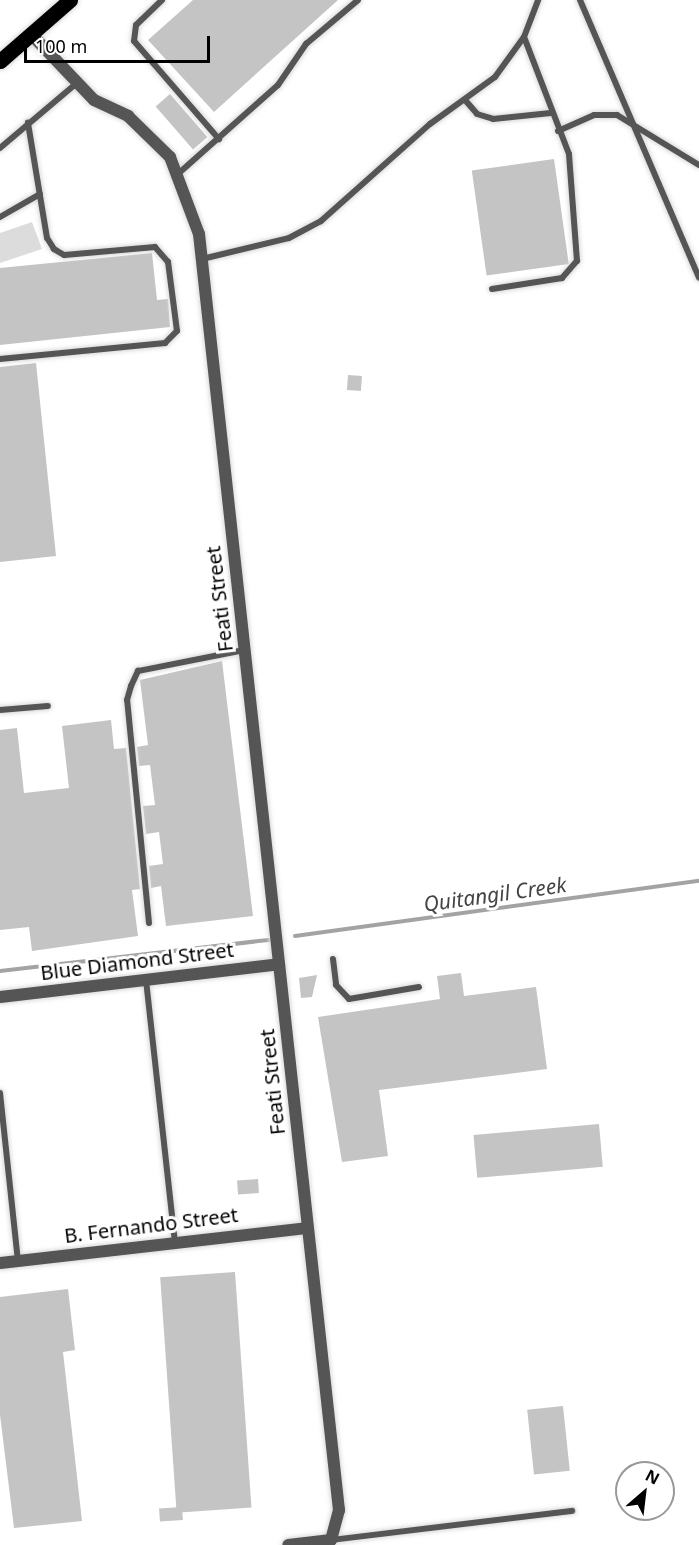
<!DOCTYPE html>
<style>
body{margin:0}
#map{position:relative;width:699px;height:1545px;overflow:hidden;background:#fff;font-family:"Noto Sans",sans-serif}
div>[style]{position:absolute}
[style*='--x']{left:calc(var(--x)*1px);top:calc(var(--y)*1px);width:calc(var(--w)*1px);rotate:calc(var(--a)*1deg)}
.green>*{inset:0;background:#dcdcdc}
.stream>*{height:4px;margin:-2px;padding:0 2px;transform-origin:2px;border-radius:2px;background:#a3a3a3}
.building>*{inset:0;background:#c4c4c4;transform-origin:0 0}
.roads{filter:drop-shadow(0 0 2px #dbdbdb) drop-shadow(0 0 2px #dbdbdb)}
.lane>*{height:6px;margin:-3px;padding:0 3px;transform-origin:3px;border-radius:3px;background:#555}
.street>*{height:12px;margin:-6px;padding:0 6px;transform-origin:6px;border-radius:6px;background:#555}
.primary>*{height:15px;margin:-7.5px;padding:0 7.5px;transform-origin:7.5px;border-radius:7.5px;background:#000}
span{translate:-50% -50%;white-space:nowrap;text-align:center;line-height:1.15;-webkit-text-stroke:6px #fff;paint-order:stroke}
.street-label{font-size:20px;color:#000}
.water-label{font-size:21px;color:#444;font-style:italic}
.north{position:absolute;left:615px;top:1461px;width:60px;height:60px;box-sizing:border-box;background:#fff;border:2px solid #999;border-radius:50%;rotate:28deg;font-size:16px;font-weight:700;line-height:24px;text-align:center;color:#000}
.north::after{content:'';display:block;margin:auto;width:21px;height:27px;background:#000;clip-path:polygon(50% 0,100% 100%,50% 72%,0 100%)}
.scale{position:absolute;left:24px;top:36px;width:186px;height:27px;box-sizing:border-box;border:3px solid #000;border-top:0;padding-left:8px;font-size:18px;line-height:21px;white-space:nowrap;color:#000;-webkit-text-stroke:4px #fff;paint-order:stroke}
</style>
<div id="map">
<div class="green">
<div style="clip-path:polygon(32px 222px,42px 249px,0 263px,0 233px)"></div>
</div>
<div class="stream">
<div style="--x:295;--y:936;--w:408;--a:-7.8"></div>
<div style="--x:0;--y:971;--w:270;--a:-6.6"></div>
</div>
<div class="building">
<div style="clip-path:polygon(193px 0,338px 0,214px 112px,148px 40px)"></div>
<div style="left:170px;top:94px;width:57px;height:19px;rotate:49deg"></div>
<div style="left:554px;top:159px;width:106px;height:83px;rotate:82deg"></div>
<div style="clip-path:polygon(152px 253px,157px 300px,168px 299px,170px 327px,0 345px,0 268px)"></div>
<div style="clip-path:polygon(36px 363px,56px 556px,0 562px,0 367px)"></div>
<div style="left:348px;top:375px;width:14px;height:15px;rotate:4deg"></div>
<div style="clip-path:polygon(222px 661px,253px 916px,166px 926px,161px 886px,151px 888px,149px 866px,163px 864px,159px 832px,146px 834px,143px 806px,155px 805px,150px 765px,139px 766px,137px 747px,148px 745px,140px 680px)"></div>
<div style="clip-path:polygon(111px 720px,114px 749px,126px 748px,140px 889px,132px 890px,138px 936px,32px 951px,29px 927px,0 930px,0 730px,17px 728px,24px 793px,69px 788px,62px 726px)"></div>
<div style="clip-path:polygon(461px 973px,464px 996px,536px 987px,547px 1069px,379px 1090px,388px 1156px,342px 1162px,318px 1017px,440px 999px,437px 976px)"></div>
<div style="clip-path:polygon(317px 975px,312px 997px,301px 998px,299px 978px)"></div>
<div style="left:599px;top:1124px;width:43px;height:126px;rotate:85deg"></div>
<div style="left:258px;top:1179px;width:14px;height:21px;rotate:86deg"></div>
<div style="left:235px;top:1272px;width:236px;height:75px;rotate:86deg"></div>
<div style="clip-path:polygon(68px 1289px,75px 1350px,63px 1352px,82px 1521px,14px 1528px,0 1415px,0 1297px)"></div>
<div style="left:563px;top:1406px;width:65px;height:36px;rotate:84deg"></div>
<div style="left:182px;top:1507px;width:13px;height:23px;rotate:86deg"></div>
</div>
<div class="roads">
<div class="lane">
<div style="--x:162;--y:0;--w:36;--a:136"></div>
<div style="--x:136;--y:25;--w:16;--a:97"></div>
<div style="--x:134;--y:41;--w:130;--a:49.1"></div>
<div style="--x:580;--y:0;--w:302;--a:66.8"></div>
<div style="--x:465;--y:100;--w:18;--a:49"></div>
<div style="--x:477;--y:114;--w:17;--a:17"></div>
<div style="--x:493;--y:119;--w:58;--a:-5.9"></div>
<div style="--x:558;--y:131;--w:39;--a:-24"></div>
<div style="--x:594;--y:115;--w:23;--a:0"></div>
<div style="--x:617;--y:115;--w:96;--a:31.4"></div>
<div style="--x:0;--y:148;--w:101;--a:-40.2"></div>
<div style="--x:179;--y:173;--w:132;--a:-41.6"></div>
<div style="--x:278;--y:85;--w:50;--a:-55.7"></div>
<div style="--x:306;--y:44;--w:68;--a:-40.2"></div>
<div style="--x:0;--y:217;--w:46;--a:-29.9"></div>
<div style="--x:202;--y:259;--w:89;--a:-13.6"></div>
<div style="--x:289;--y:238;--w:36;--a:-28"></div>
<div style="--x:321;--y:221;--w:146;--a:-41.7"></div>
<div style="--x:430;--y:124;--w:80;--a:-35.9"></div>
<div style="--x:495;--y:77;--w:49;--a:-54.1"></div>
<div style="--x:524;--y:37;--w:40;--a:-69"></div>
<div style="--x:492;--y:289;--w:71;--a:-8.9"></div>
<div style="--x:562;--y:278;--w:23;--a:-49"></div>
<div style="--x:577;--y:261;--w:107;--a:-94.3"></div>
<div style="--x:569;--y:154;--w:125;--a:-111"></div>
<div style="--x:0;--y:359;--w:166;--a:-5.5"></div>
<div style="--x:165;--y:343;--w:17;--a:-45"></div>
<div style="--x:177;--y:331;--w:70;--a:-97.4"></div>
<div style="--x:168;--y:262;--w:20;--a:-131"></div>
<div style="--x:155;--y:247;--w:91;--a:175"></div>
<div style="--x:64;--y:255;--w:12;--a:-149"></div>
<div style="--x:54;--y:249;--w:13;--a:-122"></div>
<div style="--x:47;--y:238;--w:117;--a:-99.4"></div>
<div style="--x:0;--y:710;--w:48;--a:-4.8"></div>
<div style="--x:149;--y:923;--w:224;--a:-95.6"></div>
<div style="--x:127;--y:700;--w:15;--a:-74"></div>
<div style="--x:131;--y:686;--w:17;--a:-65"></div>
<div style="--x:138;--y:671;--w:108;--a:-11.2"></div>
<div style="--x:333;--y:959;--w:26;--a:83"></div>
<div style="--x:336;--y:985;--w:19;--a:47"></div>
<div style="--x:349;--y:999;--w:71;--a:-9.7"></div>
<div style="--x:146;--y:980;--w:263;--a:83.7"></div>
<div style="--x:0;--y:1093;--w:169;--a:83.9"></div>
<div style="--x:331;--y:1540;--w:243;--a:-6.9"></div>
</div>
<div class="street">
<div style="--x:31;--y:34;--w:91;--a:46.3"></div>
<div style="--x:94;--y:100;--w:38;--a:25"></div>
<div style="--x:128;--y:116;--w:59;--a:44.3"></div>
<div style="--x:170;--y:157;--w:82;--a:69.4"></div>
<div style="--x:199;--y:234;--w:1284;--a:83.74"></div>
<div style="--x:339;--y:1510;--w:31;--a:105"></div>
<div style="--x:331;--y:1540;--w:43;--a:173.4"></div>
<div style="--x:0;--y:997;--w:281;--a:-6.7"></div>
<div style="--x:0;--y:1263;--w:309;--a:-6.5"></div>
</div>
<div class="primary">
<div style="--x:0;--y:61;--w:93;--a:-41.1"></div>
</div>
</div>
<div class="street-label">
<span style="left:219px;top:599px;rotate:-97deg">Feati Street</span>
<span style="left:137px;top:961px;rotate:-7deg">Blue Diamond Street</span>
<span style="left:272px;top:1082px;rotate:-96deg">Feati Street</span>
<span style="left:151px;top:1225px;rotate:-7deg">B. Fernando Street</span>
</div>
<div class="water-label">
<span style="left:495px;top:894px;rotate:-8deg">Quitangil Creek</span>
</div>
<div class="north">N</div>
<div class="scale">100 m</div>
</div>
